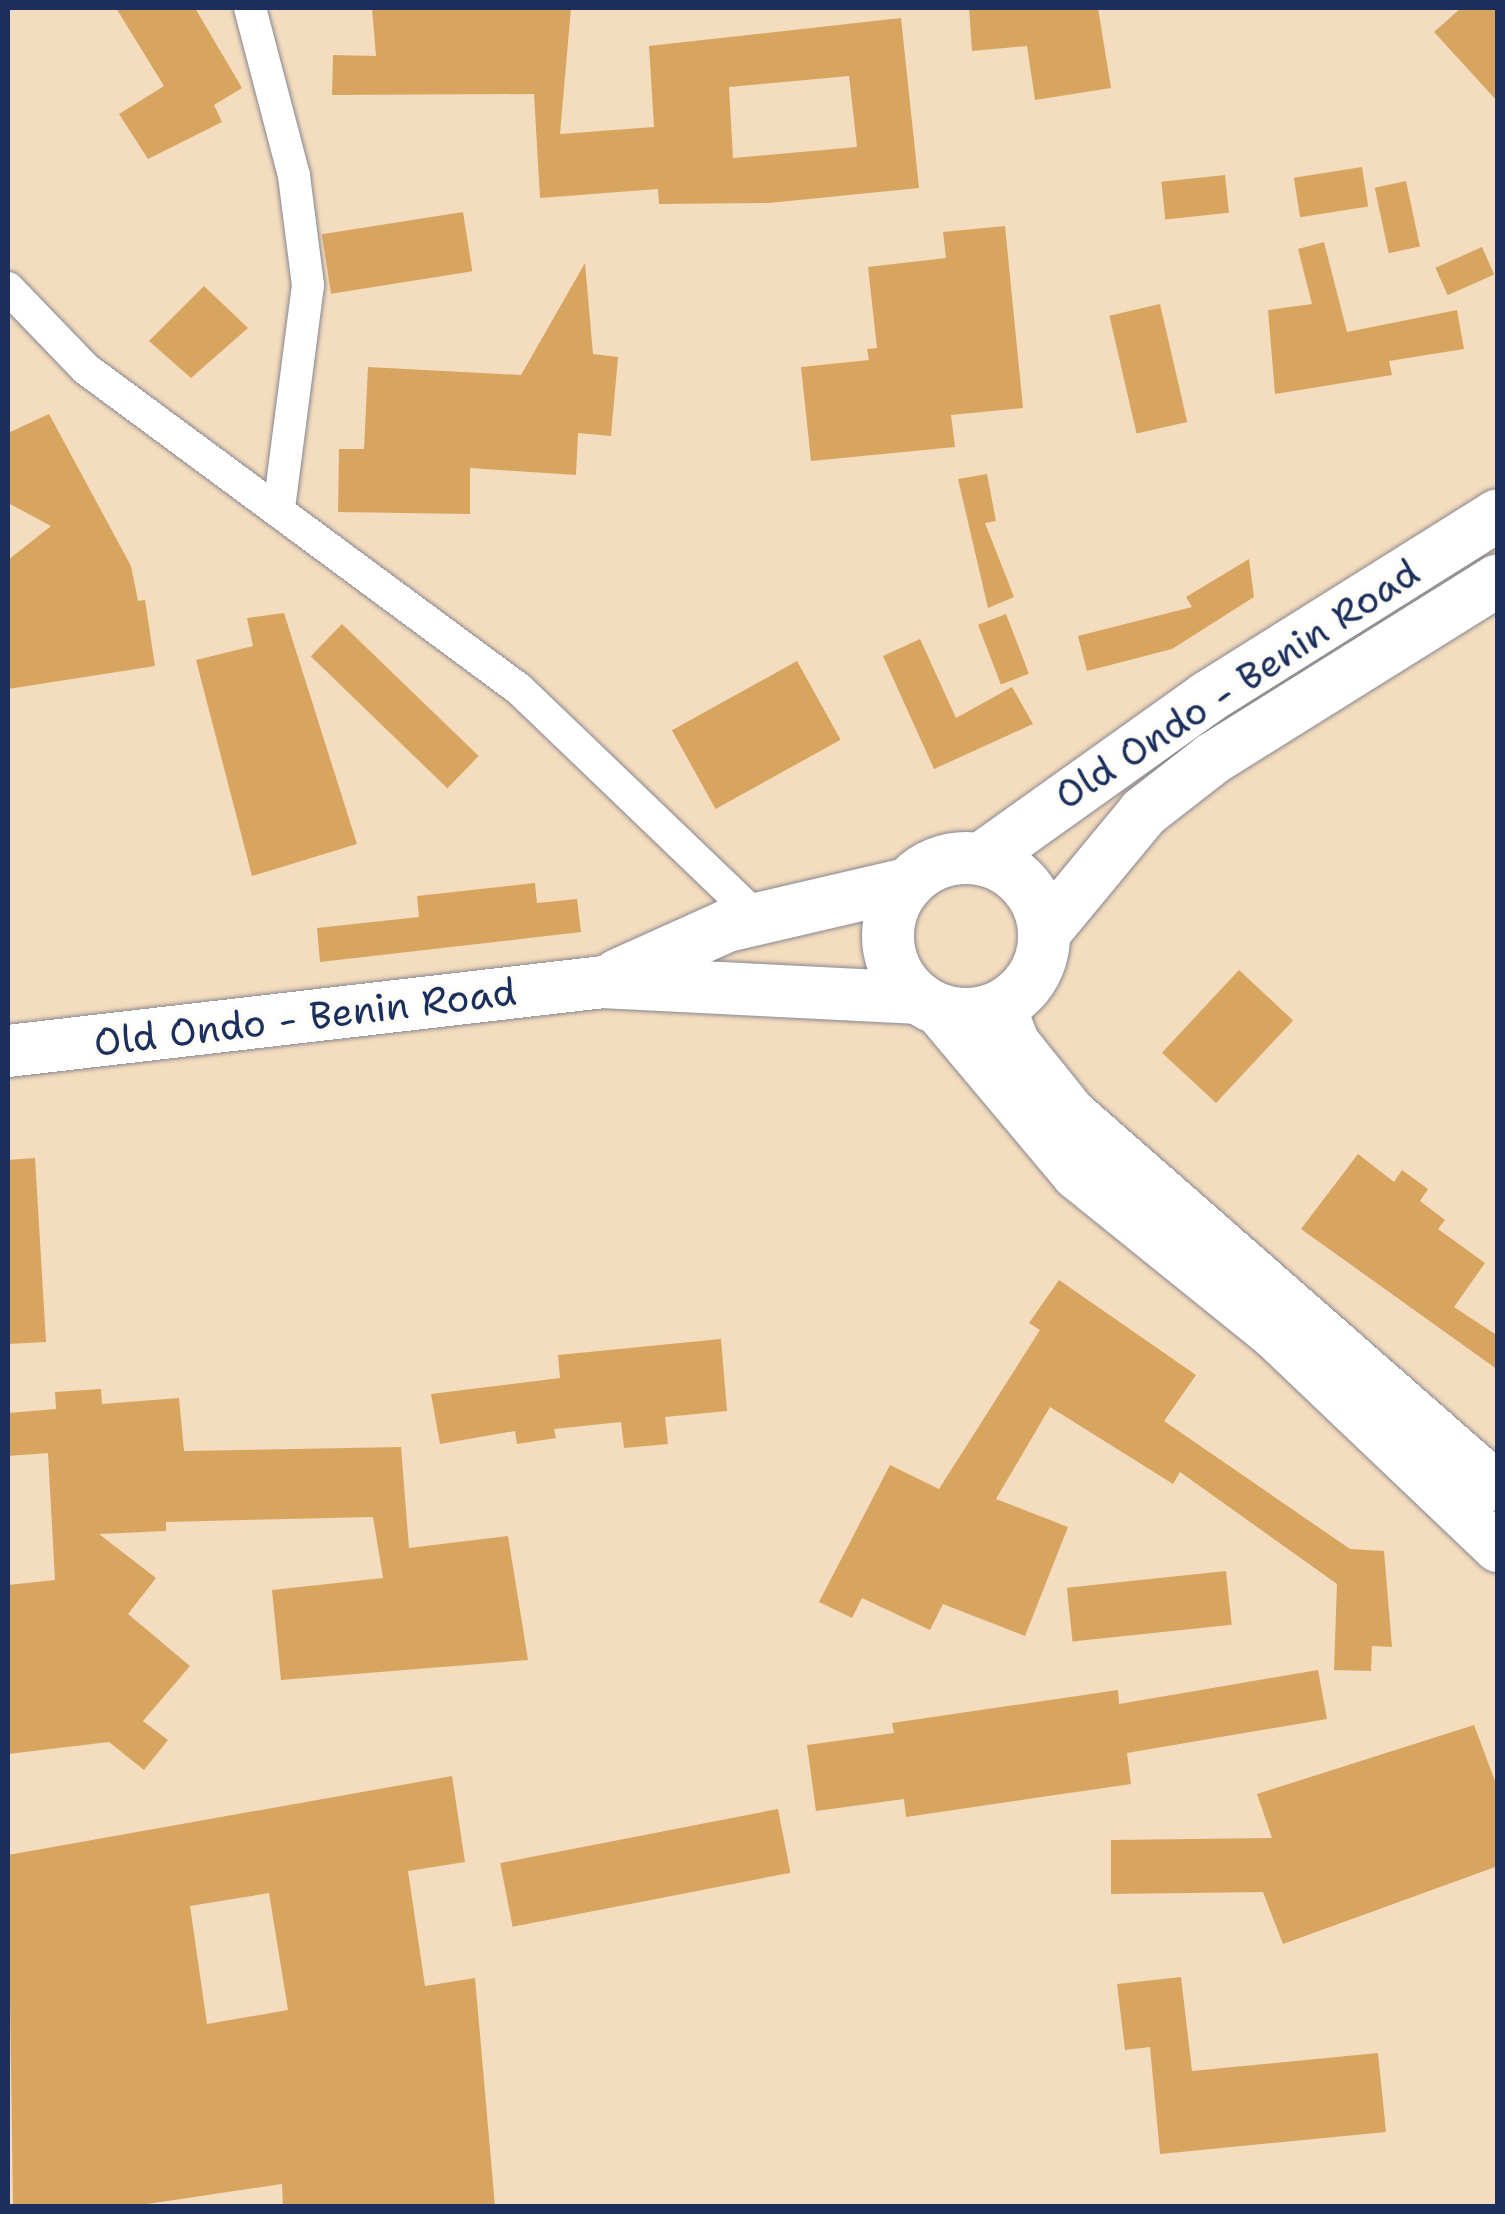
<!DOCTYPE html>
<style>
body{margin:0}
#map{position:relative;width:1505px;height:2214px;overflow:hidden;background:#f4dcbe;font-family:"Shantell Sans",sans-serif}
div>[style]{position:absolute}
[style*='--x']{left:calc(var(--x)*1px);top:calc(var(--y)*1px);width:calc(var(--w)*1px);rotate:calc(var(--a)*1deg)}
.building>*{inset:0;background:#d8a561;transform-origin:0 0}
.roads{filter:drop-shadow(0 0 2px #88868e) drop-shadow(0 0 2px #88868e)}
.street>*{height:32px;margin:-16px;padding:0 16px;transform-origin:16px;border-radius:16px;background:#fff}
.secondary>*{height:48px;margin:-24px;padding:0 24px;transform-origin:24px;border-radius:24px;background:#fff}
.primary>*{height:52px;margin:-26px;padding:0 26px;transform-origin:26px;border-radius:26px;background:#fff}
.primary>.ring{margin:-26px;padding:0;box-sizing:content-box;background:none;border:52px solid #fff;border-radius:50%}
span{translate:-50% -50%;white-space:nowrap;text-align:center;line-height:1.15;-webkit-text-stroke:8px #fdfcf7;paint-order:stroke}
.street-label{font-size:38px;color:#1b2f5e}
.frame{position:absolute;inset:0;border:10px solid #1b2f5e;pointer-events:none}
</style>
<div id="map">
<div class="building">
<div style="clip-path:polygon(116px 8px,195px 8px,242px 88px,214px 105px,222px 122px,148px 159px,119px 114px,164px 86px)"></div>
<div style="clip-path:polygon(evenodd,372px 8px,571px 8px,560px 134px,654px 127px,649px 46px,901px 18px,919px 188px,769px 203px,659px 204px,658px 189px,540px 198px,534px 94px,332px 95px,333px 55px,376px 56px,372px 8px,849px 76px,857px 147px,733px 158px,729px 87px,849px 76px)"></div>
<div style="clip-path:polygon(969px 8px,1098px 8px,1111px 88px,1035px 100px,1027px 46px,972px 51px)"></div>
<div style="clip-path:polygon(1461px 8px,1498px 8px,1498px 102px,1434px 32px)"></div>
<div style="left:1362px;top:167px;width:40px;height:69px;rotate:81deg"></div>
<div style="left:1225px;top:175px;width:38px;height:64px;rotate:84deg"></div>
<div style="left:1406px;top:181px;width:67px;height:32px;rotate:78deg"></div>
<div style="left:463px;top:212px;width:60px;height:143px;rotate:81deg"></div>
<div style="clip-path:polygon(1005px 226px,1023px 408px,951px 415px,955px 447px,811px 461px,801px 367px,869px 360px,867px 349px,877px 348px,868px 267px,946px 258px,943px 232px)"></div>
<div style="clip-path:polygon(1324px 242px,1347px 332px,1457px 310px,1464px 349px,1389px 361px,1392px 375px,1275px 394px,1268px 310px,1312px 304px,1298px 249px)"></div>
<div style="left:1482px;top:247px;width:30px;height:51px;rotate:66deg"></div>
<div style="clip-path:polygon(585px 263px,593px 354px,618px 357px,611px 436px,578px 433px,576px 475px,470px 468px,470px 514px,338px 512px,339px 449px,364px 449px,368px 367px,521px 375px)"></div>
<div style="clip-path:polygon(204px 286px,248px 328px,191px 378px,149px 341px)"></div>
<div style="left:1160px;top:304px;width:121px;height:52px;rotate:77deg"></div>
<div style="clip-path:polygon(49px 414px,131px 566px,138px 601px,145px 600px,155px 666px,8px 689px,8px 560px,51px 526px,8px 503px,8px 433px)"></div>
<div style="clip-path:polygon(987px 474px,996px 521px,985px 523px,1014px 597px,988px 608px,958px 479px)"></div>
<div style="clip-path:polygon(1249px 559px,1254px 597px,1172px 649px,1087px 671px,1078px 636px,1192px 607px,1186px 597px)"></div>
<div style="clip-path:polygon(284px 613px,357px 844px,252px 876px,196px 660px,253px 646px,247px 618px)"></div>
<div style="left:1006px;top:614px;width:64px;height:30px;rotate:69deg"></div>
<div style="left:342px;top:624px;width:190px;height:45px;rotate:44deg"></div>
<div style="clip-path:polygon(920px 639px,956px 718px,1012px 687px,1033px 724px,934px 769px,883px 656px)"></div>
<div style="left:797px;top:661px;width:90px;height:143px;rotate:61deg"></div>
<div style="clip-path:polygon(535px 883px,537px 903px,577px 899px,581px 932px,320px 962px,317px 928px,419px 917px,417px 896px)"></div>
<div style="left:1239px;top:970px;width:74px;height:113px;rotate:43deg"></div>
<div style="clip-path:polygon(1358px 1154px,1394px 1182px,1402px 1170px,1428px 1189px,1420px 1201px,1445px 1220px,1438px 1229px,1485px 1263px,1454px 1307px,1498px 1336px,1498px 1370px,1301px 1229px)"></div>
<div style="clip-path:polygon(35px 1158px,46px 1342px,8px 1344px,8px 1160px)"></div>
<div style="clip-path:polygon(1059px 1280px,1196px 1375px,1164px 1421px,1350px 1549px,1384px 1551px,1392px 1647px,1372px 1646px,1371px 1671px,1334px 1670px,1337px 1584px,1180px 1472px,1173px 1484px,1050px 1407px,996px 1499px,1068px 1527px,1025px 1636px,943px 1604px,930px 1630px,862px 1598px,852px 1618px,819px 1602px,890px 1465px,939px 1489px,1040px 1330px,1029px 1323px)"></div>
<div style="clip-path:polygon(721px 1339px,727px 1411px,665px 1417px,668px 1444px,624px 1448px,621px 1422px,554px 1429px,556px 1438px,517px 1444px,515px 1431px,440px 1444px,431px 1394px,560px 1378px,558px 1355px)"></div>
<div style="clip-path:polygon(101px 1389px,102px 1404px,179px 1398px,184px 1451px,401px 1447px,409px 1548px,508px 1536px,528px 1660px,281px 1680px,272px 1590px,383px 1578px,373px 1517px,166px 1522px,166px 1531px,99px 1534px,156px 1578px,128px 1614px,190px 1666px,143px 1721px,168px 1740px,144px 1770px,109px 1742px,8px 1754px,8px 1585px,55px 1580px,48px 1453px,8px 1456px,8px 1413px,56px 1409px,55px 1392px)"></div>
<div style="left:1226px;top:1571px;width:54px;height:160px;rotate:84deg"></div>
<div style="clip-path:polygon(1318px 1670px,1327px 1719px,1127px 1753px,1131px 1784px,906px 1817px,904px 1799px,816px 1811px,807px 1745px,894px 1733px,892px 1723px,1118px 1690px,1119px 1704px)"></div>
<div style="clip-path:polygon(1474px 1725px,1498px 1789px,1498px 1866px,1283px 1944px,1263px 1892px,1111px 1894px,1111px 1840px,1272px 1838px,1257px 1794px)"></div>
<div style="clip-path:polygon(evenodd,452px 1776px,465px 1862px,408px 1871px,425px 1986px,475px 1978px,495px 2206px,283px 2206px,282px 2184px,134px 2206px,13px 2206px,8px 1855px,452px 1776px,269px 1893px,288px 2010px,207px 2024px,190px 1906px,269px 1893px)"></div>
<div style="left:778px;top:1809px;width:65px;height:283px;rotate:79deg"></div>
<div style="clip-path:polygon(1181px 1977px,1192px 2071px,1378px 2053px,1386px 2132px,1160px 2154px,1150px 2047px,1125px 2050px,1117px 1984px)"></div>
</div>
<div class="roads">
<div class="street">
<div style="--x:250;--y:8;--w:174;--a:75.3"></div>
<div style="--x:294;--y:176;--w:110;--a:82.7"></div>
<div style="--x:308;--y:285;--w:225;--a:97.4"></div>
<div style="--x:8;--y:288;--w:112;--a:46.1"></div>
<div style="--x:86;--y:369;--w:538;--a:36.47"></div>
<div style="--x:519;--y:689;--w:331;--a:43.8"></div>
</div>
<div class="secondary">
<div style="--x:1001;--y:1005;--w:40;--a:69"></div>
<div style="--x:1015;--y:1042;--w:91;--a:51.2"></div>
<div style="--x:1072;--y:1113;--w:567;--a:41.28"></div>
<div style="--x:936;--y:1008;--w:219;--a:50"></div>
<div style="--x:1077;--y:1176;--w:253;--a:38.9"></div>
<div style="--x:1274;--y:1335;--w:309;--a:43.6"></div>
</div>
<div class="primary">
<div class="ring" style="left:888px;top:858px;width:104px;height:104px"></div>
<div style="--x:981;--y:859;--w:279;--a:-35.5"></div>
<div style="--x:1208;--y:697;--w:342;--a:-32.1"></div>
<div style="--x:1044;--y:933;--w:157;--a:-50.4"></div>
<div style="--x:1144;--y:812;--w:86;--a:-37.9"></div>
<div style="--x:1212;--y:759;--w:337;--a:-32"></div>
<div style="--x:618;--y:975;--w:120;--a:-24.2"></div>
<div style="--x:727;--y:926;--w:185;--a:-13.1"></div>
<div style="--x:8;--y:1051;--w:599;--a:-6.61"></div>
<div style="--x:603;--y:982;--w:315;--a:2.9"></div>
</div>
</div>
<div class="street-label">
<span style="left:1237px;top:684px;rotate:-33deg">Old Ondo - Benin Road</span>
<span style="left:305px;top:1017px;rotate:-7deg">Old Ondo - Benin Road</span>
</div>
<div class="frame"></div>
</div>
